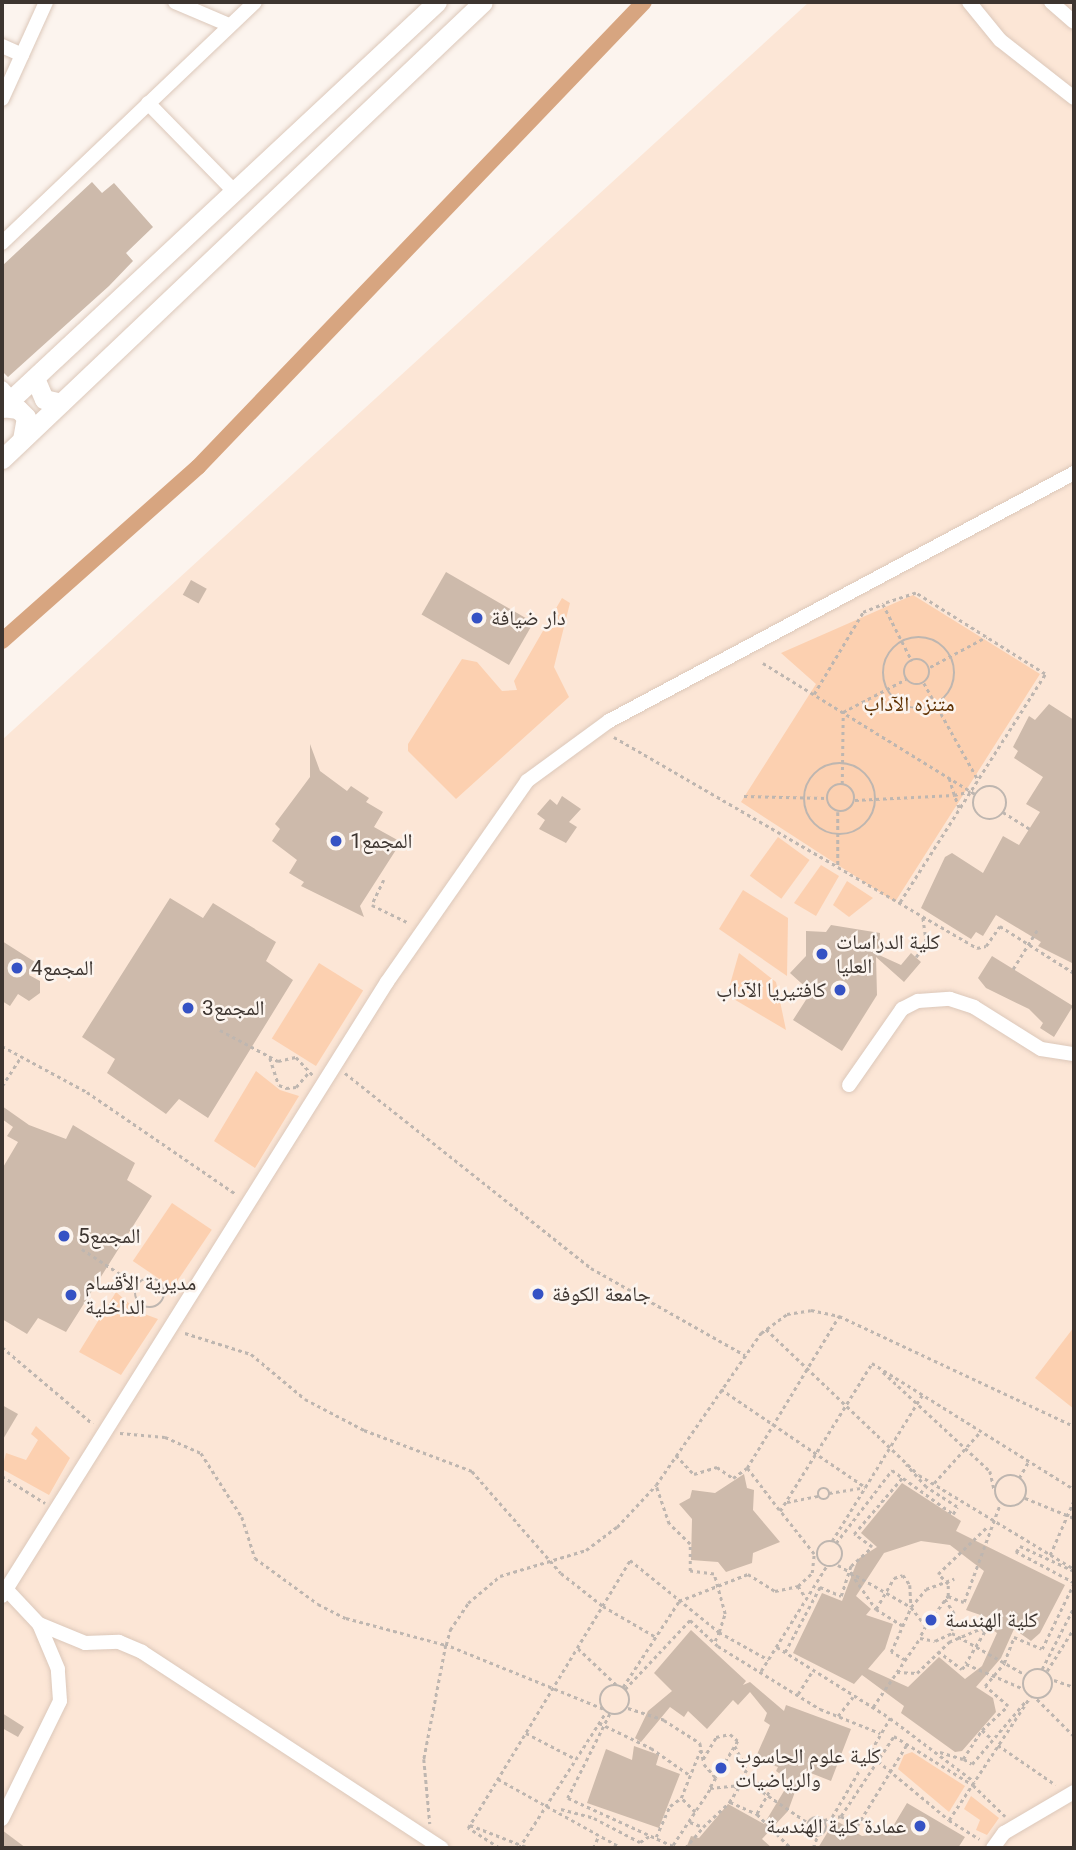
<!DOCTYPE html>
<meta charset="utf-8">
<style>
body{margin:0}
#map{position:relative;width:1076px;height:1850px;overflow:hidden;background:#fcf4ee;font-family:Roboto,"Noto Naskh Arabic",sans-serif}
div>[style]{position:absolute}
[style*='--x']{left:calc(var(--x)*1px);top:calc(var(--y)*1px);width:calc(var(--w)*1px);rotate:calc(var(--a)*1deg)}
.built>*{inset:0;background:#fce6d6}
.green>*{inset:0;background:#fcd0b0;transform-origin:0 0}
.canal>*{height:16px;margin:-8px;padding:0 8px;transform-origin:8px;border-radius:8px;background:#d7a580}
.building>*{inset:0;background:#cdbaab;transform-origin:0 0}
.path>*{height:2.5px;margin-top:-1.25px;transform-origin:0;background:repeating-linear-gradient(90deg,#beb6b0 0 3.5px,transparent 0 7px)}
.path>.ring{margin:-1.25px;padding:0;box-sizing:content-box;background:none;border:2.5px solid #beb6b0;border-radius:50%}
.roads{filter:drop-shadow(0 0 2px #dcc8ba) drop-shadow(0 0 2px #dcc8ba)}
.minor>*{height:14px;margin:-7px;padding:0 7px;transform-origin:7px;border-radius:7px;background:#fff}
.major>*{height:19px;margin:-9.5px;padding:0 9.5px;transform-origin:9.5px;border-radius:9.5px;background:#fff}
.dots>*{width:19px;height:19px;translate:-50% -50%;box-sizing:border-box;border:4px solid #fcf4ee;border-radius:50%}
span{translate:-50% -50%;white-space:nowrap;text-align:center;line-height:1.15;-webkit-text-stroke:5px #fcf4ee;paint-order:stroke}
.poi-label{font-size:21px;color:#3d3530}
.left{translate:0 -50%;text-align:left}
.right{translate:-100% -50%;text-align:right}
.park-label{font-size:21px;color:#603203}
.frame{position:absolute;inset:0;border:4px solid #3d3530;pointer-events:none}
</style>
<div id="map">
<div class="built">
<div style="clip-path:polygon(809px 2px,1074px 2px,1074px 1848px,2px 1848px,2px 740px)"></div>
</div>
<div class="green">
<div style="clip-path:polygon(913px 595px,1040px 674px,895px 902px,741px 802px,816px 684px,781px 653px)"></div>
<div style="clip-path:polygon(562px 598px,570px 603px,554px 667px,569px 697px,456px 799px,408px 751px,408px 744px,462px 659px,477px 662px,502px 691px,517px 690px,514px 681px)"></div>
<div style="left:778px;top:837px;width:39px;height:48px;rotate:36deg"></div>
<div style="clip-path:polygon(821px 865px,839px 876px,816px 916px,794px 903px)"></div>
<div style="clip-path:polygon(847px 881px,873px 898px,849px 917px,833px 905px)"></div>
<div style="clip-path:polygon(743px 890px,788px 918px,787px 976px,719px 929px)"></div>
<div style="clip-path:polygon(739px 953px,776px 982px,786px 1030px,727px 995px)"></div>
<div style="left:319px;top:963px;width:52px;height:89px;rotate:32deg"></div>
<div style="clip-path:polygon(256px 1071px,280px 1090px,299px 1096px,255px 1168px,214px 1141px)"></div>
<div style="left:172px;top:1203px;width:48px;height:70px;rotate:34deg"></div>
<div style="clip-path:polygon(116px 1292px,139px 1312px,158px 1319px,121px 1375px,79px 1352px)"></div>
<div style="clip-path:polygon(1074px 1327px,1074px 1409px,1035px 1378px)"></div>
<div style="clip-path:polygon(36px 1426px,70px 1458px,49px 1495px,2px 1469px,6px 1453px,26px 1460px,38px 1440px,31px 1434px)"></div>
<div style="clip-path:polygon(912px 1752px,965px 1786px,949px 1812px,898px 1769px,904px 1755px)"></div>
<div style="clip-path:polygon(971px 1796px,999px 1818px,987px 1835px,976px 1830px,980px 1820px,964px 1809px)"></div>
</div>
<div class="canal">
<div style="--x:2;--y:641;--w:262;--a:-41.6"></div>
<div style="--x:198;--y:467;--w:644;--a:-46.19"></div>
</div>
<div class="building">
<div style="clip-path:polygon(92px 182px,102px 193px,114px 183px,153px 227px,126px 253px,133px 261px,109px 286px,8px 377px,2px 371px,2px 266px)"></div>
<div style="left:446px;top:572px;width:101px;height:49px;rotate:30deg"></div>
<div style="left:191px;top:580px;width:18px;height:17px;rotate:29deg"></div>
<div style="clip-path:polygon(1049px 704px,1074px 720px,1074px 964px,1038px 946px,1041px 942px,996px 915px,983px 936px,976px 932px,971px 939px,921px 908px,945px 857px,952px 853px,983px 873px,1003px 836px,1019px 845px,1040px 812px,1026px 804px,1043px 777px,1014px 758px,1018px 751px,1013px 747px,1029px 716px,1035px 720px)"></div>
<div style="clip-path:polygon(310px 744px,320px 771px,347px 791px,351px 786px,369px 798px,366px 802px,383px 812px,374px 827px,401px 842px,360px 906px,364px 917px,301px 886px,304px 882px,289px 873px,297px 860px,272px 841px,280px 829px,275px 824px,310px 777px)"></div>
<div style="clip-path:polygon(562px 796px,581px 809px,569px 822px,577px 827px,566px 843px,539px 829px,545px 820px,537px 814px,550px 799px,557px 805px)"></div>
<div style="clip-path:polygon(170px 898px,203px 918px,213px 903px,276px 942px,266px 961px,293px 980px,208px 1118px,179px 1099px,166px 1114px,107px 1073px,115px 1059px,82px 1037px)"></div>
<div style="clip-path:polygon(831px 925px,880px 933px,879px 955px,901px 965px,911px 953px,921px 962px,904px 982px,876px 957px,877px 995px,842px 1051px,793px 1020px,811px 992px,790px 973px,806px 956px,806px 931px,826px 932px)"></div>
<div style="clip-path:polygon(2px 941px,35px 962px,29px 975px,40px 981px,40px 993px,29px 1001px,18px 994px,10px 1006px,2px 1001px)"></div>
<div style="clip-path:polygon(992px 956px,1073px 1006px,1054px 1037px,1040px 1028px,1043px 1023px,1029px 1009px,986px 988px,978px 978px)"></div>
<div style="clip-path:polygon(2px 1106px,29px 1125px,66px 1139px,73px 1125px,135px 1163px,127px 1180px,152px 1196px,66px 1332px,38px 1318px,27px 1334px,2px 1319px,2px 1169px,18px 1142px,7px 1136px,13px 1127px,2px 1119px)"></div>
<div style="clip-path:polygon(2px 1405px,18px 1414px,2px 1441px)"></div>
<div style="clip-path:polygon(744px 1474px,747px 1488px,754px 1490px,753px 1510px,780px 1542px,753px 1553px,752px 1563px,726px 1572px,718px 1562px,691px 1560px,692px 1519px,679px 1504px,690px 1498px,692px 1490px,715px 1493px)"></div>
<div style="clip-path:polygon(evenodd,902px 1483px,961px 1521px,956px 1531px,1065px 1585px,1040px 1633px,1031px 1641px,1014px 1629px,1001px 1658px,976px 1687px,993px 1698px,996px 1712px,962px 1751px,955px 1752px,901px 1713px,904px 1706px,862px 1675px,854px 1684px,793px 1653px,822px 1593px,842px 1601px,858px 1559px,877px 1547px,861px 1533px,902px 1483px,921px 1541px,950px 1545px,984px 1571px,966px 1610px,989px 1618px,985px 1624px,997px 1633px,982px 1666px,965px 1679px,939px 1657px,908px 1687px,868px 1669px,885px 1649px,893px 1624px,866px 1615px,871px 1609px,856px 1596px,884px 1553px,921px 1541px)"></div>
<div style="clip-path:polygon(691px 1630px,746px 1681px,743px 1685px,750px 1682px,784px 1711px,786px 1705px,851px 1729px,831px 1781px,803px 1770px,788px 1811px,762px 1839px,772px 1848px,686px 1848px,691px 1836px,699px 1838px,728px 1804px,764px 1824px,790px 1781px,776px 1771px,778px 1767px,755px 1759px,770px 1725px,764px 1721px,767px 1713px,750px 1692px,738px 1705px,733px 1700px,707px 1729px,688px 1711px,684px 1717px,670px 1707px,641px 1742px,635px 1738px,648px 1711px,672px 1691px,654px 1673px)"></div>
<div style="clip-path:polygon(2px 1713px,24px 1727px,18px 1737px,2px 1728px)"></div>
<div style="clip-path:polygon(634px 1746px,659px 1755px,656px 1765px,680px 1774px,659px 1828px,587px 1803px,606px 1749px,632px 1760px)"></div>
<div style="clip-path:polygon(907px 1803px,965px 1837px,958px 1848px,818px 1848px,835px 1820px,862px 1836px,889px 1833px)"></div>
<div style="clip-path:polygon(2px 1830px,26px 1848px,2px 1848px)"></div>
</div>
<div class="path">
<div class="ring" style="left:883px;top:637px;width:69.5px;height:69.5px"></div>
<div class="ring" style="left:904px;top:659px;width:23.5px;height:23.5px"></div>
<div style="--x:763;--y:663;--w:249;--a:31.7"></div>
<div style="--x:930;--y:667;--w:64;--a:-28.2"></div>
<div style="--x:924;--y:683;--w:109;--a:60.8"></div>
<div style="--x:814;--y:694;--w:96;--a:-59.1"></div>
<div style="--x:863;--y:612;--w:22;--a:-22"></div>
<div style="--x:614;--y:737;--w:259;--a:30.1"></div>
<div class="ring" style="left:804px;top:763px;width:69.5px;height:69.5px"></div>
<div style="--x:842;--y:784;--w:72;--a:-89.2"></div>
<div style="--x:843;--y:712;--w:71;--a:-27.6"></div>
<div class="ring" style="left:827px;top:784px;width:25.5px;height:25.5px"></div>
<div class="ring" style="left:973px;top:786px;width:31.5px;height:31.5px"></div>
<div style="--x:744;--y:796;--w:83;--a:1.4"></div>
<div style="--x:855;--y:800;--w:99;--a:-2.9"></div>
<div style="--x:954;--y:795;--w:17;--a:-107"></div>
<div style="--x:959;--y:808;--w:14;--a:-111"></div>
<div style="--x:954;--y:795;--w:17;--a:-13"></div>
<div style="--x:838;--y:812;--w:55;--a:90"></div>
<div style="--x:838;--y:867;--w:161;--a:30.2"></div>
<div style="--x:977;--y:948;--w:9;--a:-13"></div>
<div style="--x:986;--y:946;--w:24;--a:-55"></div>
<div style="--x:1000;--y:926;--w:88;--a:32.4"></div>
<div style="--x:1003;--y:812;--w:32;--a:32"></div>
<div style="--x:384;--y:880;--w:28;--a:116"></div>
<div style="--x:372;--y:905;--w:41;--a:25.9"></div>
<div style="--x:900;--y:902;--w:270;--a:-57.5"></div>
<div style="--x:1045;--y:674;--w:152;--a:-147.9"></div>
<div style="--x:916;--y:593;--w:35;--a:162"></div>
<div style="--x:883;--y:604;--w:64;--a:63"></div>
<div style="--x:916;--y:957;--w:18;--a:-56"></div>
<div style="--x:926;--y:942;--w:27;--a:-98"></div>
<div style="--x:1013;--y:969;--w:49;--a:-58.2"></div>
<div style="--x:220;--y:1030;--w:66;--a:28.1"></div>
<div style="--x:278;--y:1061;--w:18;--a:-13"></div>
<div style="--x:296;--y:1057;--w:25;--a:47"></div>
<div style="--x:2;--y:1046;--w:97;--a:28.4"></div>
<div style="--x:87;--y:1092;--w:181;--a:34.4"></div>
<div style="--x:270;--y:1058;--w:28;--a:72"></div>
<div style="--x:279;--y:1085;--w:8;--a:23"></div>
<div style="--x:286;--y:1088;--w:10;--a:-6"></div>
<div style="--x:296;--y:1087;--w:20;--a:-49"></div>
<div style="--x:345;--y:1073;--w:314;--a:38.4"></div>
<div style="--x:591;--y:1268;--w:177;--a:29.5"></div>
<div style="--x:2;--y:1086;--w:35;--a:-57"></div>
<div style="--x:82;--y:1249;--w:66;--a:33.2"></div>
<div class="ring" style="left:135px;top:1278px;width:27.5px;height:27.5px"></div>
<div style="--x:766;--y:1329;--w:211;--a:43.7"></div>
<div style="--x:919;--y:1475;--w:181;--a:31.2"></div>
<div style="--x:185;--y:1333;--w:69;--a:17.7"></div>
<div style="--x:251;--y:1354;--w:70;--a:39.8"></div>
<div style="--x:305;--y:1399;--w:67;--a:27.7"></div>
<div style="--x:364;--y:1430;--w:116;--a:20.8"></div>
<div style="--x:472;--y:1471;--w:135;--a:48.9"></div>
<div style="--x:561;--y:1573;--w:53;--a:38.2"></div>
<div style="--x:603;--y:1606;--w:61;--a:30.3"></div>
<div style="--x:2;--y:1347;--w:119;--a:40.2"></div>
<div style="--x:883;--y:1372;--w:146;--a:42.8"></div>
<div style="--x:990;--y:1471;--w:18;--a:77"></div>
<div style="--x:721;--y:1389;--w:174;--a:34.2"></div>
<div style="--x:120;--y:1433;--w:45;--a:5.1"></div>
<div style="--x:165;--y:1437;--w:39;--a:24"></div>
<div style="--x:201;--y:1453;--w:76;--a:57.4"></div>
<div style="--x:242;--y:1517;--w:43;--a:72.4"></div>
<div style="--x:255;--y:1558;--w:78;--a:36.1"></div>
<div style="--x:318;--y:1604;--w:31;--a:27"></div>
<div style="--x:346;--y:1618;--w:104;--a:15.1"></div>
<div style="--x:446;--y:1645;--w:116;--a:100.9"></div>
<div style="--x:424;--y:1759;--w:65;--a:84.7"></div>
<div style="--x:676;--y:1455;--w:26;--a:47"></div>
<div style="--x:694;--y:1474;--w:24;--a:-17"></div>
<div style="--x:717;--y:1467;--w:19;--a:35"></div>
<div style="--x:733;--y:1478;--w:17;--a:-36"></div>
<div class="ring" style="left:995px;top:1475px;width:29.5px;height:29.5px"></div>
<div style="--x:2;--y:1476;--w:51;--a:32.1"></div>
<div style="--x:1019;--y:1478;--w:20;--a:-60"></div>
<div style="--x:934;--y:1483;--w:70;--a:-47.9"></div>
<div class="ring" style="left:818.5px;top:1488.5px;width:8.5px;height:8.5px"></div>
<div style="--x:829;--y:1493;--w:36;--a:-9"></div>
<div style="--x:1025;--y:1498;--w:53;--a:22.2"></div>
<div style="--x:787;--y:1502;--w:32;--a:-11"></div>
<div style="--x:779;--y:1510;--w:53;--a:-127.3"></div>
<div style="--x:747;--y:1468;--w:178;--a:-58.8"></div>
<div class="ring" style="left:817px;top:1541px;width:23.5px;height:23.5px"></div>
<div style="--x:832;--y:1541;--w:172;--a:-58.3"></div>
<div style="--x:836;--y:1543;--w:92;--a:-52.5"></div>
<div style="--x:892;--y:1470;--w:75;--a:35.8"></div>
<div style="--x:953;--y:1514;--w:8;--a:-60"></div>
<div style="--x:957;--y:1507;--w:37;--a:-147"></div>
<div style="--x:926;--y:1487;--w:30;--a:-132"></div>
<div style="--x:1050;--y:1555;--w:60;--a:-66.4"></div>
<div style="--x:838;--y:1565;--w:84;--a:29.9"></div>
<div style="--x:911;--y:1607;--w:24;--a:52"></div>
<div style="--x:926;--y:1626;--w:13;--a:117"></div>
<div style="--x:920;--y:1638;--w:15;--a:11"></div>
<div style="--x:935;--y:1641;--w:19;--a:-25"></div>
<div style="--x:952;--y:1633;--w:85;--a:29.6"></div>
<div style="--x:851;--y:1573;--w:44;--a:55.2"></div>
<div style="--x:876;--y:1609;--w:36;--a:-60"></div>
<div style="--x:894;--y:1578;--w:9;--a:-18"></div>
<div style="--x:903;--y:1575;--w:12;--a:55"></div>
<div style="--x:910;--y:1585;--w:22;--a:87"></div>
<div style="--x:1074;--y:1583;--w:66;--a:-151.9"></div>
<div style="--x:1016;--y:1552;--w:7;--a:-56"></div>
<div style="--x:1020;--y:1546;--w:60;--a:24.8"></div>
<div style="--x:798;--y:1586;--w:14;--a:56"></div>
<div style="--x:948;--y:1596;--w:12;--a:-90"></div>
<div style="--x:948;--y:1584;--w:14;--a:-135"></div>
<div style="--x:938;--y:1574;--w:69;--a:-43.8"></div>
<div style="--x:945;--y:1599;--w:17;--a:57"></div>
<div style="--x:954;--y:1613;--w:20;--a:96"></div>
<div style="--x:876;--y:1609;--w:31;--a:32"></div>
<div style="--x:926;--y:1626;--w:37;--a:-54"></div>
<div style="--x:948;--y:1596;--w:17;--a:21"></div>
<div style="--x:964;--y:1602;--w:104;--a:-69.8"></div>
<div style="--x:715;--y:1641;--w:10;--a:-66"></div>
<div style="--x:719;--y:1632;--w:57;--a:29.2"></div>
<div style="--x:777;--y:1647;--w:133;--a:32.1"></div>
<div style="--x:938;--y:1651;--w:30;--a:37"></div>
<div style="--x:962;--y:1669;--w:6;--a:-51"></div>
<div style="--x:785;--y:1652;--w:74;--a:-61.7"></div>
<div style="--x:820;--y:1587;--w:23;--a:23"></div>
<div style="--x:841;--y:1596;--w:32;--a:-72"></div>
<div style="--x:851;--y:1566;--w:28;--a:-42"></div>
<div style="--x:872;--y:1547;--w:22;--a:-144"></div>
<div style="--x:854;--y:1534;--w:74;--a:-49.4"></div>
<div style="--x:905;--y:1660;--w:16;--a:-150"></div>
<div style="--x:891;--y:1652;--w:49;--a:-66"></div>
<div style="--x:911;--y:1607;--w:23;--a:-50"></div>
<div style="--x:926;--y:1589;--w:30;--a:-20"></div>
<div class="ring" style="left:1023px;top:1669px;width:27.5px;height:27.5px"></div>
<div style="--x:1042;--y:1669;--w:70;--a:-62.7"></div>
<div style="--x:761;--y:1671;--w:123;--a:-58"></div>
<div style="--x:1047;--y:1671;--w:51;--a:-57.9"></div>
<div style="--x:897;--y:1672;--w:20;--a:3"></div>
<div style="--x:917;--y:1673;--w:45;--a:-44.1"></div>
<div style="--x:949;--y:1642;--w:36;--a:-23"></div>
<div style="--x:982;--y:1628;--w:5;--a:53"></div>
<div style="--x:985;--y:1632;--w:37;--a:121"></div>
<div style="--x:966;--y:1664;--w:63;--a:23.3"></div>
<div style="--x:1054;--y:1680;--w:21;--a:19"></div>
<div style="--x:616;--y:1685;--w:54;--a:-136.5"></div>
<div style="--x:577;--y:1648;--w:103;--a:-58.9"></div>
<div style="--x:630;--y:1560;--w:114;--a:39"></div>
<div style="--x:719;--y:1632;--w:19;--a:-72"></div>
<div style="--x:725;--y:1614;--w:41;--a:-105.4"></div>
<div style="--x:714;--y:1574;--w:24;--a:-173"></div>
<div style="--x:690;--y:1571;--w:27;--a:-90"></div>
<div style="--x:690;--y:1544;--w:29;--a:-136"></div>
<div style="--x:669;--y:1524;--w:40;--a:-108.9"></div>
<div class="ring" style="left:600px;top:1685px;width:27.5px;height:27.5px"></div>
<div style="--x:623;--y:1687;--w:103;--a:-56.9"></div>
<div style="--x:679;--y:1601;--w:74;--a:-21.4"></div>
<div style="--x:748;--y:1574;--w:32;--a:32"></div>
<div style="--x:775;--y:1591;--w:24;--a:-12"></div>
<div style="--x:798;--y:1586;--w:19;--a:-43"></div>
<div style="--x:812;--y:1573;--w:19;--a:-84"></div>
<div style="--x:814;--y:1554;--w:55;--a:-128.3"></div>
<div style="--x:780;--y:1511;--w:174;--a:-58.1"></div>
<div style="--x:872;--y:1363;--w:238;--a:32"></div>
<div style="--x:625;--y:1689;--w:95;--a:-46.7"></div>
<div style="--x:690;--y:1620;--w:38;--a:43"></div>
<div style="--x:718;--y:1646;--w:120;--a:31.7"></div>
<div style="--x:820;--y:1709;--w:65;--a:21.8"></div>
<div style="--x:798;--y:1694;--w:28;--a:-58"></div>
<div style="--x:1037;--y:1699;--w:52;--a:45"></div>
<div style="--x:873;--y:1707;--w:83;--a:-55.7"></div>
<div style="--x:628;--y:1708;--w:38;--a:18"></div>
<div style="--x:664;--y:1720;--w:43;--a:32.6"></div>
<div style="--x:700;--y:1743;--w:21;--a:79"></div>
<div style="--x:704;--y:1764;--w:18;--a:49"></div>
<div style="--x:716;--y:1778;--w:12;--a:121"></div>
<div style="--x:710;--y:1788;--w:41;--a:-5.6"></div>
<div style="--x:751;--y:1784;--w:68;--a:34.2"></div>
<div style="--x:603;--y:1709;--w:170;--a:-157.8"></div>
<div style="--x:446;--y:1645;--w:16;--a:-75"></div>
<div style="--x:450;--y:1630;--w:32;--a:-56"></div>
<div style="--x:468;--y:1603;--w:42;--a:-40.2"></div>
<div style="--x:500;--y:1576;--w:90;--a:-16.8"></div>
<div style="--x:586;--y:1550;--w:39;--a:-37"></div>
<div style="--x:617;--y:1527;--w:57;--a:-47.1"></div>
<div style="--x:656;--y:1485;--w:185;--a:-55.4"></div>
<div style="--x:761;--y:1333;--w:32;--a:-36"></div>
<div style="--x:787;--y:1314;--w:24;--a:-9"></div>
<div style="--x:811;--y:1310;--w:29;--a:12"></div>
<div style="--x:839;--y:1316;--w:259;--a:25.1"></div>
<div style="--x:610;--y:1714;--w:94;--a:116.6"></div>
<div style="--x:568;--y:1798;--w:120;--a:24.6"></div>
<div style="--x:838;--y:1716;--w:24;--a:-52"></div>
<div style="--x:599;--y:1723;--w:58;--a:25.7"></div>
<div style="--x:651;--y:1748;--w:49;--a:35"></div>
<div style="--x:982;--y:1730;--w:13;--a:42"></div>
<div style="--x:526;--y:1733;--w:56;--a:27.5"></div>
<div style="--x:998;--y:1745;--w:70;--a:34.6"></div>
<div style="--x:735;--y:1746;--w:27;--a:63"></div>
<div style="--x:747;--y:1770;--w:22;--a:124"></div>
<div style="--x:940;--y:1752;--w:24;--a:17"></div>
<div style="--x:963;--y:1759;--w:35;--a:-57"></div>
<div style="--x:982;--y:1730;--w:35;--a:-43"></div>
<div style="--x:1008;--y:1706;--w:30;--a:-139"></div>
<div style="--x:985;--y:1686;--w:30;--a:-50"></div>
<div style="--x:1004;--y:1663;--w:28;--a:-69"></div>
<div style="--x:1014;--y:1637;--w:30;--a:23"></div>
<div style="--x:1042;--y:1649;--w:73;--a:-64.1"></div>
<div style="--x:703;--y:1759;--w:26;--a:-59"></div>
<div style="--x:716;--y:1737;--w:14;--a:-12"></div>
<div style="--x:730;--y:1734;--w:11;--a:41"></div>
<div style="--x:738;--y:1741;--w:43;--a:120.7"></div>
<div style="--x:964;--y:1759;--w:9;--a:32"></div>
<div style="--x:972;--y:1764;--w:82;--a:-49.5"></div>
<div style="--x:878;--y:1761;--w:92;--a:39.7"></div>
<div style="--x:949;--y:1820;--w:36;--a:32"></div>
<div style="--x:498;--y:1779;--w:142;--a:29.1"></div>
<div style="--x:751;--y:1784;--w:25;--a:-9"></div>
<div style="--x:776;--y:1780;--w:39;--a:119"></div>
<div style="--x:757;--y:1814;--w:48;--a:45"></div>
<div style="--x:739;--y:1788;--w:17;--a:123"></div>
<div style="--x:730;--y:1802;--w:30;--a:24"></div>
<div style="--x:561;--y:1809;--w:34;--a:15"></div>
<div style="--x:594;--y:1818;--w:52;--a:27.6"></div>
<div style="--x:640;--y:1842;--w:13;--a:-32"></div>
<div style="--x:695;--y:1812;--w:20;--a:-135"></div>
<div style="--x:681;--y:1798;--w:51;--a:-68"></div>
<div style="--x:841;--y:1816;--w:19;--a:32"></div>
<div style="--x:857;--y:1826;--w:96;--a:-58.6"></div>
<div class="ring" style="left:807px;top:1817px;width:17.5px;height:17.5px"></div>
<div style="--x:832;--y:1817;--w:115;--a:-59.6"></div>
<div style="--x:890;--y:1718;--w:106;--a:37"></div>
<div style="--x:824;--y:1820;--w:17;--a:-13"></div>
<div style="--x:841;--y:1816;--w:96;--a:-56.5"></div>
<div style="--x:894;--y:1736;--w:93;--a:31.8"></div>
<div style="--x:973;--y:1785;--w:45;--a:44.1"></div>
<div style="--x:949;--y:1820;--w:147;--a:-56.6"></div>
<div style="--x:690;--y:1822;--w:14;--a:21"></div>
<div style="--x:703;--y:1827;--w:37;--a:-43"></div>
<div style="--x:470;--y:1825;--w:63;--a:21.3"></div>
<div style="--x:656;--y:1837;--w:34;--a:-66"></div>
<div style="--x:670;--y:1806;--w:14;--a:-36"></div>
<div style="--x:673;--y:1845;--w:67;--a:-56.5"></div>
<div style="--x:499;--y:1848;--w:37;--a:-147"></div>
<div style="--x:468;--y:1828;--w:210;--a:-58.8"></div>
<div style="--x:519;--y:1848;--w:161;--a:-57.4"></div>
<div style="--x:593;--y:1848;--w:14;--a:-65"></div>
<div style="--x:685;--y:1848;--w:28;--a:-49"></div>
<div style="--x:813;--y:1848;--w:12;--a:-70"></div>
</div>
<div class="roads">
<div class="minor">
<div style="--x:175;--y:2;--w:59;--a:23.1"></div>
<div style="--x:969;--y:2;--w:49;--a:50.8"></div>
<div style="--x:1000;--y:40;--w:94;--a:38.1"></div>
<div style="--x:1051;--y:2;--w:30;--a:41"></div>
<div style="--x:2;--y:46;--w:22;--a:24"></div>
<div style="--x:2;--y:99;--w:107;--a:-65.6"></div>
<div style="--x:148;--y:103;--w:124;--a:45.7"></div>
<div style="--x:2;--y:243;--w:349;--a:-43.6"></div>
<div style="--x:2;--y:388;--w:15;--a:48"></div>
<div style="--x:849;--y:1085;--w:93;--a:-55.1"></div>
<div style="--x:902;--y:1009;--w:18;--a:-27"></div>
<div style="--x:918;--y:1001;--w:32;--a:-4"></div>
<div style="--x:950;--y:999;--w:25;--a:18"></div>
<div style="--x:974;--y:1007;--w:79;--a:32.1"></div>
<div style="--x:1041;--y:1049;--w:33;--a:9"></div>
<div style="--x:6;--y:1589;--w:48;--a:46.7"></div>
<div style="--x:39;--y:1624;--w:50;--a:22.4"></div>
<div style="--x:85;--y:1643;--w:34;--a:-2"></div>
<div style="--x:119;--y:1642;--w:25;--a:23"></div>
<div style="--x:142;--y:1652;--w:358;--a:33.2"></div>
<div style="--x:2;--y:1596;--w:725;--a:-57.91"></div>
<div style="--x:387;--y:982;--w:245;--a:-55.1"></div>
<div style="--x:527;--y:781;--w:102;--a:-36.2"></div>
<div style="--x:609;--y:721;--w:527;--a:-28.07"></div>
<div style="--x:2;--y:1819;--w:131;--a:-63.8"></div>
<div style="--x:60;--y:1701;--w:32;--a:-94"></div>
<div style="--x:58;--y:1669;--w:49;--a:-112.9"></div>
<div style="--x:993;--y:1848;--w:19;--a:-54"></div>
<div style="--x:1004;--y:1833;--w:81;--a:-30.4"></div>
</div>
<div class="major">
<div style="--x:35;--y:378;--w:23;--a:67"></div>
<div style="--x:44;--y:399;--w:17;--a:13"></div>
<div style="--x:2;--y:407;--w:16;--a:7"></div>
<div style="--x:18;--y:409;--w:11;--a:45"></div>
<div style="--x:26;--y:417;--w:23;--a:100"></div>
<div style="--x:2;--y:408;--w:595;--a:-43.03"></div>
<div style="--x:2;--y:459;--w:663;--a:-43.53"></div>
</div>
</div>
<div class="dots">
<div style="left:477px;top:618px;background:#3552c4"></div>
<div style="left:336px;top:841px;background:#3552c4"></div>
<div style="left:822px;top:954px;background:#3552c4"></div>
<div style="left:17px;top:968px;background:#3552c4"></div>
<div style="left:840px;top:990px;background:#3552c4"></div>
<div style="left:188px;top:1008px;background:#3552c4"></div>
<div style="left:64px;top:1236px;background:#3552c4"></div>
<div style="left:538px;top:1294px;background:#3552c4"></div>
<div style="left:71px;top:1295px;background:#3552c4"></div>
<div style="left:931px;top:1620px;background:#3552c4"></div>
<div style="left:721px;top:1768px;background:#3552c4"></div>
<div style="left:920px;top:1826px;background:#3552c4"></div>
</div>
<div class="poi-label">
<span class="left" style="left:491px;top:618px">دار ضيافة</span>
<span class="left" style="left:350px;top:841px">المجمع1</span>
<span class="left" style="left:836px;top:954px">كلية الدراسات<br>العليا</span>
<span class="left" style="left:31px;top:968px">المجمع4</span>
<span class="right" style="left:826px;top:990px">كافتيريا الآداب</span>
<span class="left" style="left:202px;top:1008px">المجمع3</span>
<span class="left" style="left:78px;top:1236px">المجمع5</span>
<span class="left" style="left:85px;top:1295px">مديرية الأقسام<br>الداخلية</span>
<span class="left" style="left:552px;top:1294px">جامعة الكوفة</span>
<span class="left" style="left:945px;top:1620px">كلية الهندسة</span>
<span class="left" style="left:735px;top:1768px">كلية علوم الحاسوب<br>والرياضيات</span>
<span class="right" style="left:906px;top:1826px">عمادة كلية الهندسة</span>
</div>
<div class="park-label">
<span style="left:909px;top:704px">متنزه الآداب</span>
</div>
<div class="frame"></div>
</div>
